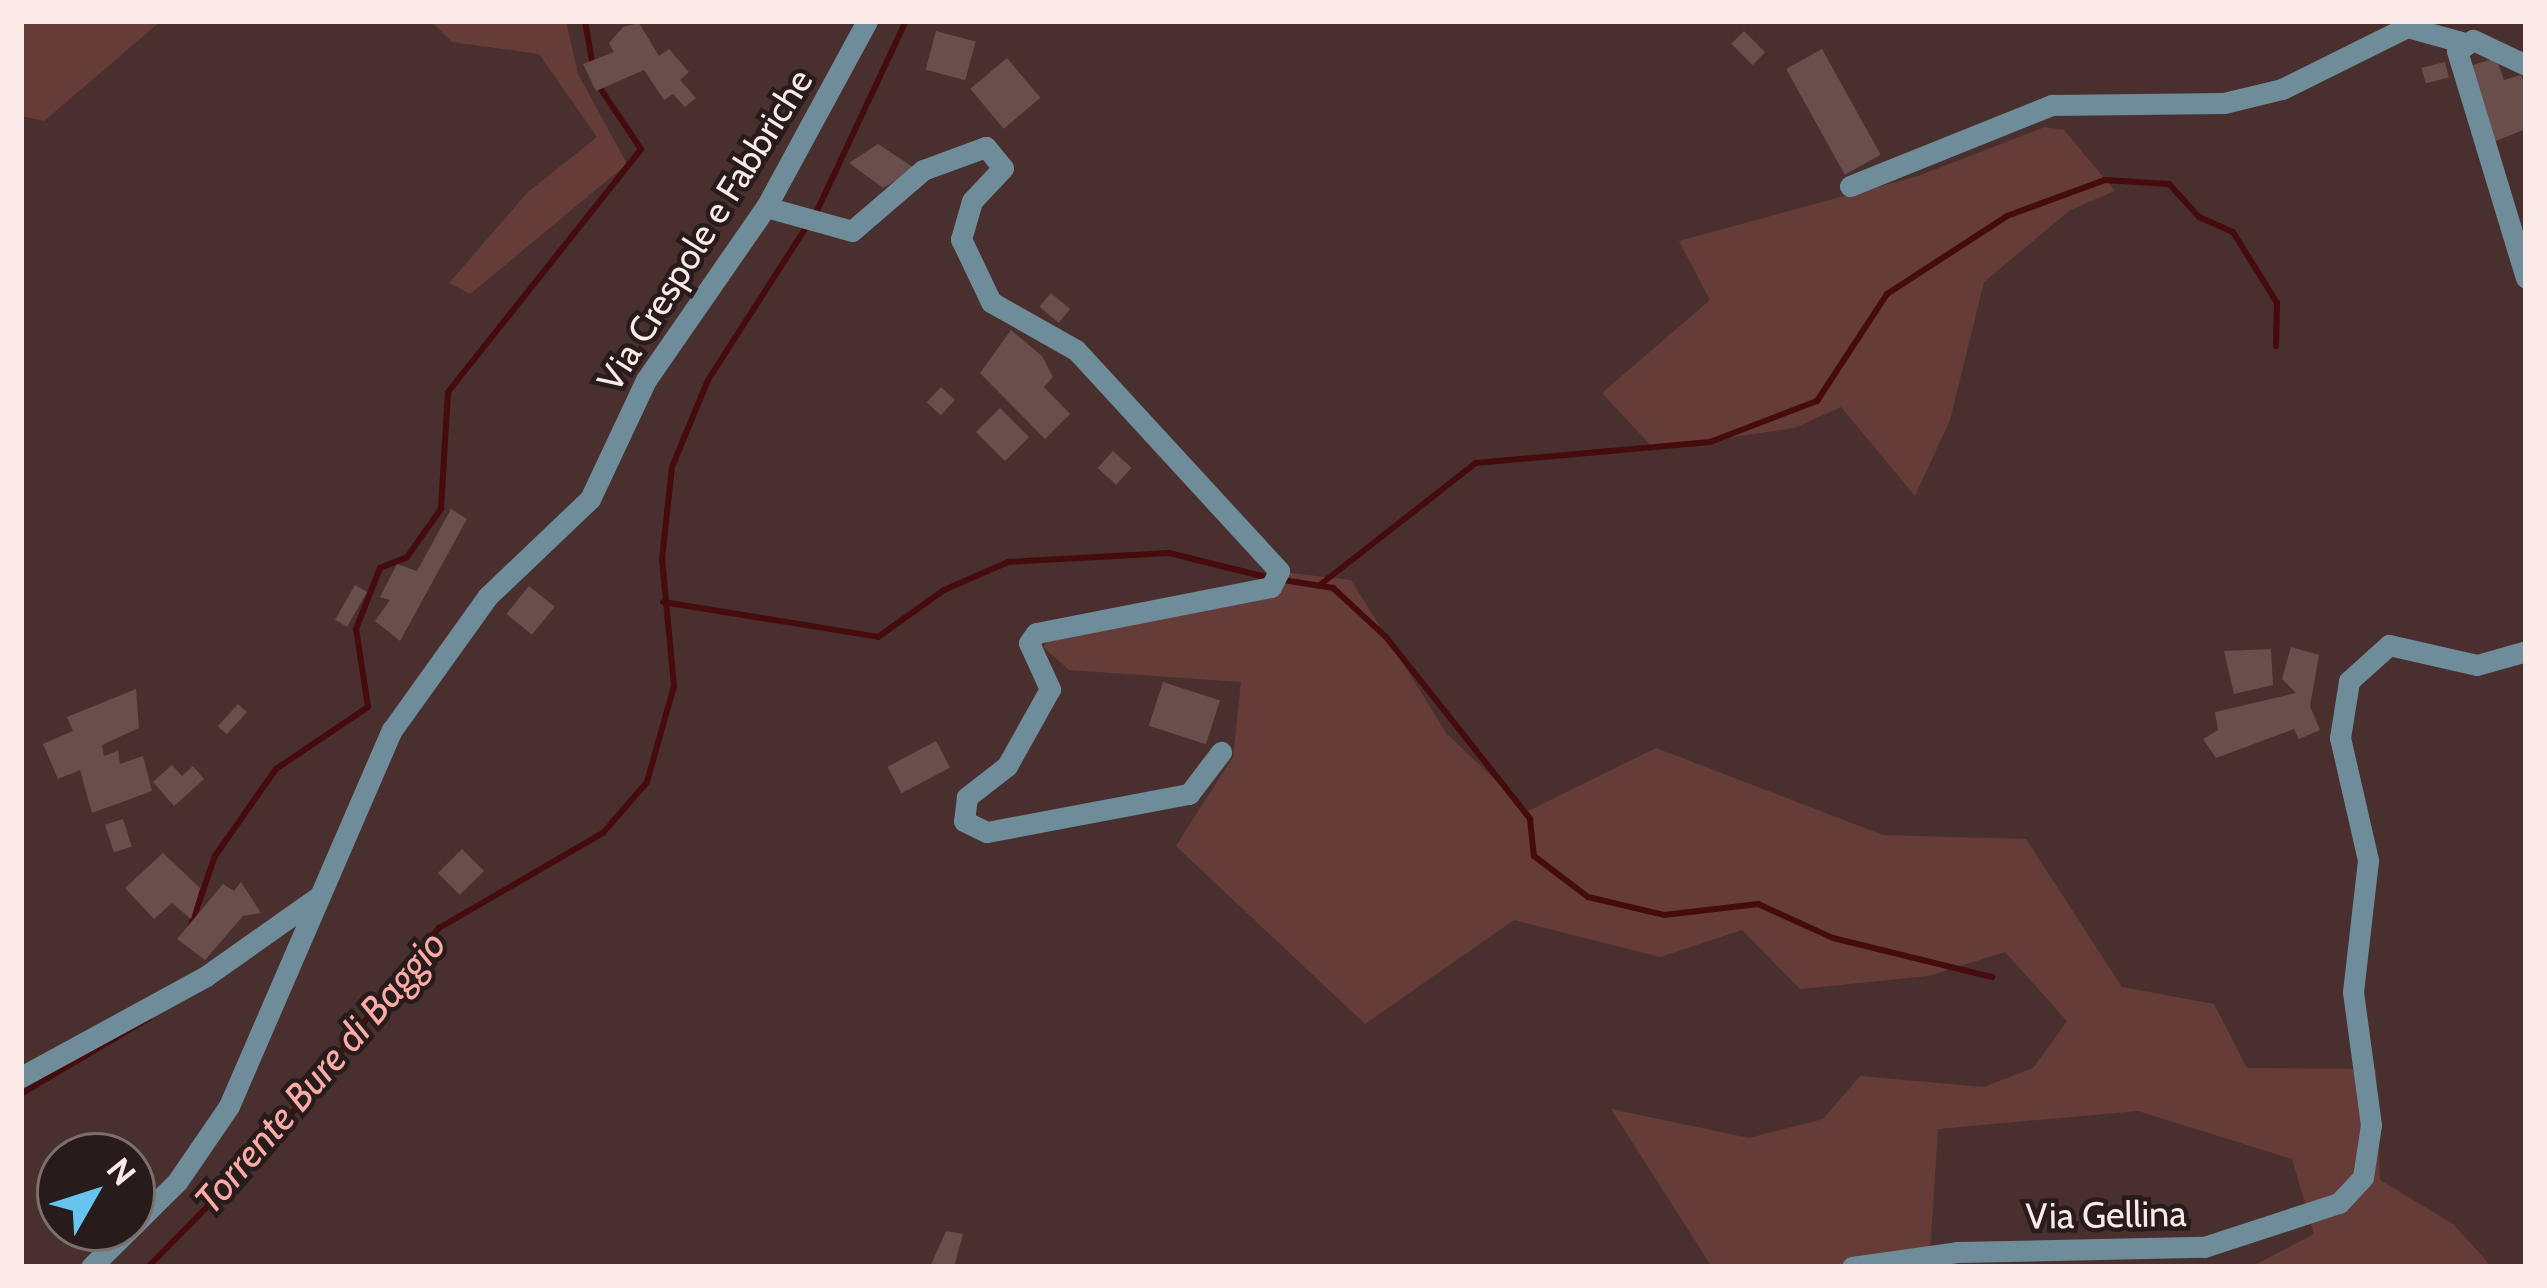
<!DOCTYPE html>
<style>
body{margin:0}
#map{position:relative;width:2547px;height:1288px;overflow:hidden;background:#49302e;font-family:Cabin,sans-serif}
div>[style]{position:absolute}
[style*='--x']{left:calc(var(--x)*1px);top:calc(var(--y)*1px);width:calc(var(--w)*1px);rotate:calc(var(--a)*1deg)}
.green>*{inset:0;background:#663c39}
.stream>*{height:6px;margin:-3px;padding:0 3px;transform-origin:3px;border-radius:3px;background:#460b0d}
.building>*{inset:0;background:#694e4b;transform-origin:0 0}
.minor>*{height:21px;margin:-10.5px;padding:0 10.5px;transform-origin:10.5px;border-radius:10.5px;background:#6f8c9a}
span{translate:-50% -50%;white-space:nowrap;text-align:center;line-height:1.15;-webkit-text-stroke:9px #271c1b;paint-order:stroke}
.street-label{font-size:36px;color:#fbeae8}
.water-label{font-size:39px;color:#faaba5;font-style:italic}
.frame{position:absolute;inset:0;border:24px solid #fbeae8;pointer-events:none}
.north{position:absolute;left:36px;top:1132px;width:120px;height:120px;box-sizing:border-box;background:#271c1b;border:3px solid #7c6e6d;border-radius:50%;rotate:51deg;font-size:33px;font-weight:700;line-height:48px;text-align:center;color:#fbeae8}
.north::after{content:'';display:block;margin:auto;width:42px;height:54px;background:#65c5ef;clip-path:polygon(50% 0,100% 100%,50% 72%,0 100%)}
</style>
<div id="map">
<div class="green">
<div style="clip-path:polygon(21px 21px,161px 21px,44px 121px,21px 116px)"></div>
<div style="clip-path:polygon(431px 21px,566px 21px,578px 74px,627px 164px,470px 294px,449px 283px,528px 192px,597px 137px,539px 54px,452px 42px)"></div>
<div style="clip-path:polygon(2045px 127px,2064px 130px,2115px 191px,2070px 210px,1984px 282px,1950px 420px,1915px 496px,1841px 407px,1794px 428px,1654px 449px,1602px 393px,1710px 300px,1679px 241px,1918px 176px)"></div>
<div style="clip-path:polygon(1291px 573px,1351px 580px,1447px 734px,1528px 811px,1656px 748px,1883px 835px,2026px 839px,2122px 987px,2214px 1004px,2247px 1068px,2376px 1069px,2380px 1180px,2453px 1224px,2492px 1267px,2251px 1267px,2314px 1234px,2292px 1159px,2138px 1111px,1938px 1129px,1929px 1267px,1712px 1267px,1611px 1109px,1749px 1138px,1823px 1119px,1860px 1076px,1984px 1087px,2033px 1068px,2067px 1021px,2005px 952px,1928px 976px,1800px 989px,1742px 930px,1660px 957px,1514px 920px,1365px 1024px,1176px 846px,1233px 757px,1241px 682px,1069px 670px,1043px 647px,1059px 626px)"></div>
</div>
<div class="stream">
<div style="--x:585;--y:21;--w:47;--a:80.1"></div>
<div style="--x:815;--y:215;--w:214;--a:-64.9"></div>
<div style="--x:1283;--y:580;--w:51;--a:9.1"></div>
<div style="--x:1333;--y:588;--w:72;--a:42.8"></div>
<div style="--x:1386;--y:637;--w:232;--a:51.6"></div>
<div style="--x:1530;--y:819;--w:37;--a:84"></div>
<div style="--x:1534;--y:856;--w:68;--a:37.2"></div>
<div style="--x:1588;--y:897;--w:78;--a:13.3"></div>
<div style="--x:1664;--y:915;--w:95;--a:-6.7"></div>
<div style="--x:1758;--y:904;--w:82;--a:24.4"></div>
<div style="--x:1833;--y:938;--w:164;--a:13.8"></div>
<div style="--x:1321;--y:584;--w:197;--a:-38"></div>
<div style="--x:1476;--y:463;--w:235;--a:-5.1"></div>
<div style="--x:1710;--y:442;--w:115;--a:-21"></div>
<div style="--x:1817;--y:401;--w:128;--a:-56.8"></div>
<div style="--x:1887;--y:294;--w:143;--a:-33"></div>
<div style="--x:2007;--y:216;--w:104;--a:-20.2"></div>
<div style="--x:2105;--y:180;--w:64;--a:3.6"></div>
<div style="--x:2169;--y:184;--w:45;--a:47.7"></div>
<div style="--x:2199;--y:217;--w:37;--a:24"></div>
<div style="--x:2233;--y:232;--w:84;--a:58.2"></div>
<div style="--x:2277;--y:303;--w:43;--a:91.3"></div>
<div style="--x:663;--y:602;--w:218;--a:9.2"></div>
<div style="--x:878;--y:637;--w:81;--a:-35.5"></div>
<div style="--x:944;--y:590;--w:70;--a:-23.6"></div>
<div style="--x:1008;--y:562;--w:161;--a:-3.2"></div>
<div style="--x:1169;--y:553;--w:104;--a:13.9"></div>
<div style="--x:190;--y:928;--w:76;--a:-70.9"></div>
<div style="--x:215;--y:856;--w:106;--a:-55"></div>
<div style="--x:276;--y:769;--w:111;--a:-34"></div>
<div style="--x:368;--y:707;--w:79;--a:-98.7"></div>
<div style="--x:356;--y:629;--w:66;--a:-68.5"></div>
<div style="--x:380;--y:568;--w:29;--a:-22"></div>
<div style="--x:407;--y:557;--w:59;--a:-54.7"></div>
<div style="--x:441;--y:509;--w:117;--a:-86.6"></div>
<div style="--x:448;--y:392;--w:310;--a:-51.5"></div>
<div style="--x:641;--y:149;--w:77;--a:-123.9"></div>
<div style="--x:21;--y:1094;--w:149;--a:-30.7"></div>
<div style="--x:148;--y:1267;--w:163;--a:-45.5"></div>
<div style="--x:262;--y:1151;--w:285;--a:-51.6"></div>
<div style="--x:439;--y:928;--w:190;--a:-30.1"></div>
<div style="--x:603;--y:833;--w:67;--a:-49.2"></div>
<div style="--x:647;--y:782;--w:100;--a:-74.3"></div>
<div style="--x:674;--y:686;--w:127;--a:-95.4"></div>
<div style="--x:662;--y:560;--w:94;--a:-83.9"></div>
<div style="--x:672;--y:467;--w:94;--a:-67.5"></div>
<div style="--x:708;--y:380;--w:183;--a:-57.3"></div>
</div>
<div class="building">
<div style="clip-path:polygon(639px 23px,659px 56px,669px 49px,689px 72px,680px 80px,696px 98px,685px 107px,673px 94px,664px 100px,644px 70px,596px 91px,583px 64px,614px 52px,609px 43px,623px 27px)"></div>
<div style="left:936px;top:31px;width:41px;height:40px;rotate:15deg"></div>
<div style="left:1744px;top:31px;width:30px;height:18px;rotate:45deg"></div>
<div style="left:1822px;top:49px;width:121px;height:41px;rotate:61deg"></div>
<div style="left:1007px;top:58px;width:52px;height:48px;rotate:50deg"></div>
<div style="clip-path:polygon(2496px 58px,2504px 80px,2521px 75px,2526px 85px,2526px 129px,2493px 142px,2463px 68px)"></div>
<div style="left:2445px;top:62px;width:16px;height:24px;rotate:76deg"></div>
<div style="clip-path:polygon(878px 144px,916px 169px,883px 188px,849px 163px)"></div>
<div style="left:1051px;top:293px;width:25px;height:18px;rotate:40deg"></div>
<div style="clip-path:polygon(1011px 330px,1042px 356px,1053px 377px,1044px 387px,1070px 414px,1045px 439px,980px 373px)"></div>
<div style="left:941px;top:387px;width:19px;height:21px;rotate:43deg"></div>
<div style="left:1000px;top:408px;width:41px;height:34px;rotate:45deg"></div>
<div style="left:1113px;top:451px;width:25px;height:23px;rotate:42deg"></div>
<div style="clip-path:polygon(451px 509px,467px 519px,400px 641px,375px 621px,390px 600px,380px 597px,397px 564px,417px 571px)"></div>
<div style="left:355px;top:585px;width:14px;height:40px;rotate:30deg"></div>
<div style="left:529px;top:586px;width:33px;height:36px;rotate:39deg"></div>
<div style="clip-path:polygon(2291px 647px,2319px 655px,2310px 706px,2320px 730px,2299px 739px,2294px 729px,2216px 758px,2203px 739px,2218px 730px,2215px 712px,2296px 693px,2282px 679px)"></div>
<div style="clip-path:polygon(2271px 649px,2273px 685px,2234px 694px,2224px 651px)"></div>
<div style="left:1163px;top:682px;width:60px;height:46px;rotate:18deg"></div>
<div style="clip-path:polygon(136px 689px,139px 728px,102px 745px,104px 756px,118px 751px,120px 764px,143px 756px,152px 791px,92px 813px,80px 770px,58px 779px,43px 744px,73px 731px,67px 717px)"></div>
<div style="left:238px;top:704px;width:12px;height:30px;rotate:42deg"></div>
<div style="left:936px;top:741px;width:30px;height:55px;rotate:62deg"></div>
<div style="clip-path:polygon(172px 765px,182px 776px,193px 766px,204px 779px,174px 806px,153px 782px)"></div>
<div style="left:123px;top:819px;width:29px;height:19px;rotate:72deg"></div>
<div style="left:462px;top:849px;width:31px;height:34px;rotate:45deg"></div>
<div style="clip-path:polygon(163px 853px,200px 888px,191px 919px,172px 903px,154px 919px,125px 888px)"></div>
<div style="clip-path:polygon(241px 882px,261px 913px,243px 916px,205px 960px,177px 939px,223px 884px,234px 891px)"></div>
<div style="clip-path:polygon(946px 1231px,963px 1234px,954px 1267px,930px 1267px)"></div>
</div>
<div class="minor">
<div style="--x:2526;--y:65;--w:59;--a:-154.7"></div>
<div style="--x:2473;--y:40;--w:19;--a:145"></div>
<div style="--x:2457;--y:51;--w:237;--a:73.1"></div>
<div style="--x:1850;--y:186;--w:218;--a:-21.9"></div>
<div style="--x:2052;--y:105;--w:172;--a:-0.7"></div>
<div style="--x:2224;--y:103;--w:60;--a:-13.6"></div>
<div style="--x:2282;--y:89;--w:140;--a:-26.4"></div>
<div style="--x:2407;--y:27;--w:56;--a:15.5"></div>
<div style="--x:766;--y:207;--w:89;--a:15.6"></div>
<div style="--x:852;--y:231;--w:94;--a:-40.7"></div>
<div style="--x:923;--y:170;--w:67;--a:-20.1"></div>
<div style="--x:986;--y:147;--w:27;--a:51"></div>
<div style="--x:1003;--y:168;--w:45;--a:133.2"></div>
<div style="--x:972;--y:201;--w:40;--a:106"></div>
<div style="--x:961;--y:239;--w:70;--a:64.5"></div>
<div style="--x:991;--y:302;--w:98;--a:29.5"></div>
<div style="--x:1076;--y:350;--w:300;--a:47.4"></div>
<div style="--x:1279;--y:571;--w:18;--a:117"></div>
<div style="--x:1271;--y:587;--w:239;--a:168.9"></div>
<div style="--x:1036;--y:633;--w:12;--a:125"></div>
<div style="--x:1029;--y:643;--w:51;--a:65.5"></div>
<div style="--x:1050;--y:689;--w:88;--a:119.2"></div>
<div style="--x:1007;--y:766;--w:51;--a:142.2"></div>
<div style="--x:967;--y:797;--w:24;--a:97"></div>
<div style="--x:964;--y:821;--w:25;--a:26"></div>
<div style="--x:987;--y:832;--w:206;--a:-10.7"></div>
<div style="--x:1189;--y:794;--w:53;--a:-52.7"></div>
<div style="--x:21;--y:1077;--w:211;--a:-28.6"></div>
<div style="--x:206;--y:976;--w:137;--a:-35.2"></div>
<div style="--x:91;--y:1267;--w:121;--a:-44.7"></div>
<div style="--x:177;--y:1182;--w:92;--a:-55.6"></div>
<div style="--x:229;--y:1106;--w:410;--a:-66.6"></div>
<div style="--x:392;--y:730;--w:165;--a:-54.4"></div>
<div style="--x:488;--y:596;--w:141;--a:-43.6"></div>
<div style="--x:590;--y:499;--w:132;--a:-64.8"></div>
<div style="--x:646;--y:380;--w:211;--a:-55.3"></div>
<div style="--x:766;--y:207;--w:212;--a:-61.5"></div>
<div style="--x:1852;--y:1267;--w:106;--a:-8.1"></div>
<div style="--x:1957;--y:1252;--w:247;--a:-1.2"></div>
<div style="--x:2204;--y:1247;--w:142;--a:-18.1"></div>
<div style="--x:2339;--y:1203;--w:35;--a:-47"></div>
<div style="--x:2363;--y:1177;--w:53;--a:-81.3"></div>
<div style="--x:2371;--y:1125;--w:134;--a:-97.7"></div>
<div style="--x:2353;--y:992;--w:133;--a:-83.5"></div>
<div style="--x:2368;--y:860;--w:125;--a:-102.9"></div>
<div style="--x:2340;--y:738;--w:58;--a:-81"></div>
<div style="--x:2349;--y:681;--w:54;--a:-42"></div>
<div style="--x:2389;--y:645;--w:90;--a:12.8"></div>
<div style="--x:2477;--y:665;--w:51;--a:-15.9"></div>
</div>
<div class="street-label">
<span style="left:705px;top:230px;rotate:-58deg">Via Crespole e Fabbriche</span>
<span style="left:2106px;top:1215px;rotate:-1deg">Via Gellina</span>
</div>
<div class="water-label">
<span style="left:320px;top:1072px;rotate:-49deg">Torrente Bure di Baggio</span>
</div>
<div class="frame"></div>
<div class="north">N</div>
</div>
